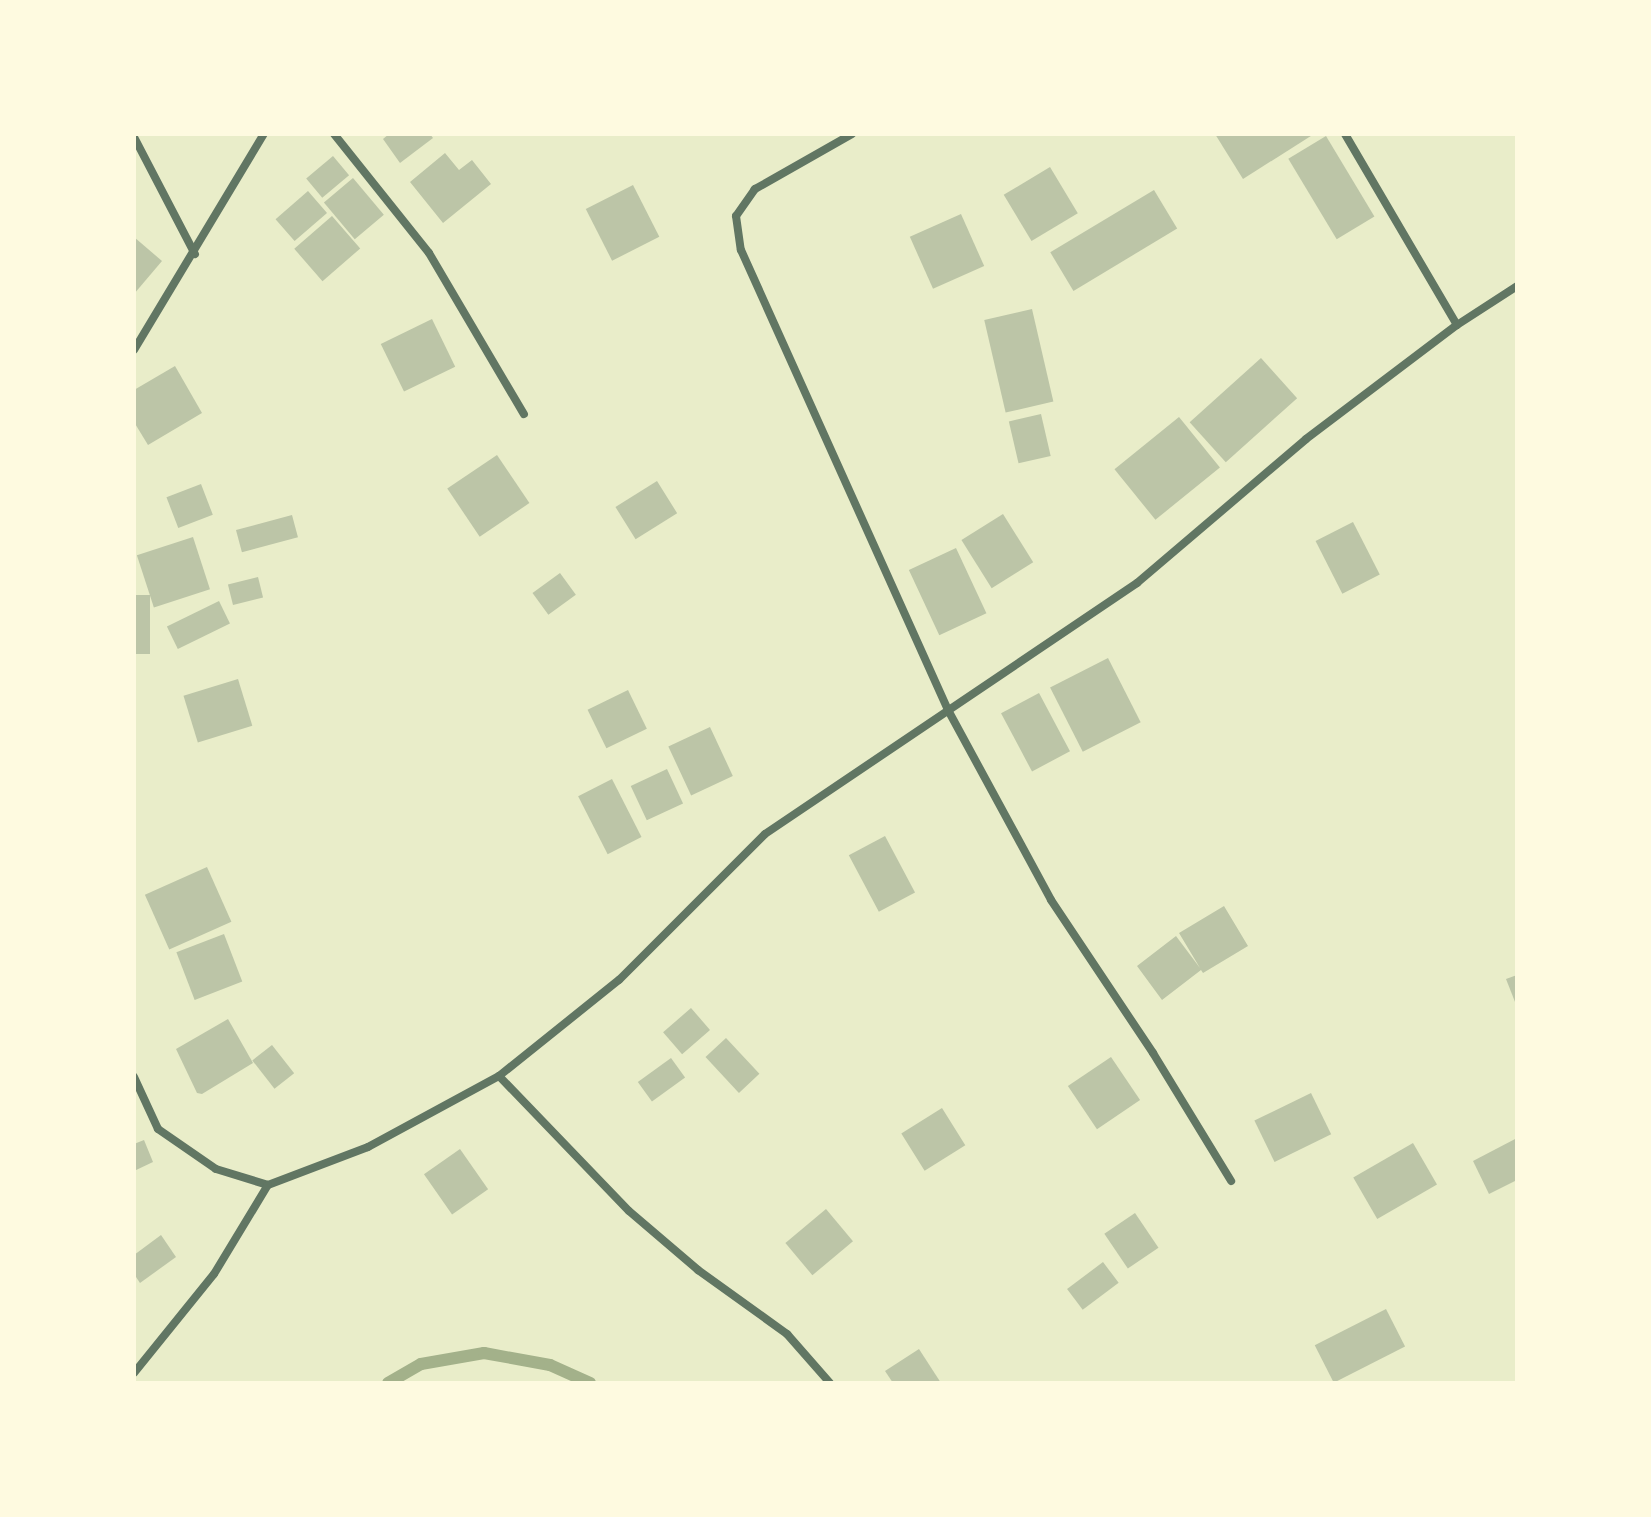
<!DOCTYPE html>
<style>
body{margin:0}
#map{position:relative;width:1651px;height:1517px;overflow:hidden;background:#e9edc9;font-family:Cabin,sans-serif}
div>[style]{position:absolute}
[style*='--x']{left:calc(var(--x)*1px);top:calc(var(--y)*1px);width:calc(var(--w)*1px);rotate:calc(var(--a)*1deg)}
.stream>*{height:12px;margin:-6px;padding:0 6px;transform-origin:6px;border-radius:6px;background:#a3b18a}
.building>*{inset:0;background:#bcc5a7;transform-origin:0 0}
.minor>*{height:8px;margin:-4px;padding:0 4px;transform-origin:4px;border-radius:4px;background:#617663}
span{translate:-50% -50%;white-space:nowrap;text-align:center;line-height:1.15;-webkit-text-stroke:8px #fefae0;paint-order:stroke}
.frame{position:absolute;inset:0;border:136px solid #fefae0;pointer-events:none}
</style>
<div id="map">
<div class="stream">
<div style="--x:388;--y:1383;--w:38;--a:-30"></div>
<div style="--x:421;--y:1364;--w:64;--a:-9.9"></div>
<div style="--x:484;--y:1353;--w:67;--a:10.3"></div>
<div style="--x:550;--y:1365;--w:44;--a:24.2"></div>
</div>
<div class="building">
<div style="clip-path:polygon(389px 134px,430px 134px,433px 138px,400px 163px,383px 139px)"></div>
<div style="clip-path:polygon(1215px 134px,1314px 134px,1243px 179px)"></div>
<div style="left:1326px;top:136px;width:94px;height:44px;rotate:59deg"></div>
<div style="clip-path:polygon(445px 153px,459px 170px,472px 160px,491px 184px,443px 223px,410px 182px)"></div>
<div style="left:333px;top:156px;width:25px;height:35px;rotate:50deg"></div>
<div style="left:1050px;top:167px;width:54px;height:54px;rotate:59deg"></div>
<div style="left:353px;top:178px;width:48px;height:38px;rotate:50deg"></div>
<div style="left:633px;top:185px;width:58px;height:53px;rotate:63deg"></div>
<div style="left:1154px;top:190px;width:45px;height:121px;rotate:59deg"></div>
<div style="left:308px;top:191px;width:29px;height:43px;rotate:49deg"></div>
<div style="left:961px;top:214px;width:57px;height:56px;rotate:66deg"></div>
<div style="left:332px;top:216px;width:43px;height:50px;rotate:49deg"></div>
<div style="clip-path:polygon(134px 237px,162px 261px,134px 294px)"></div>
<div style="left:1032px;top:309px;width:95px;height:49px;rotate:77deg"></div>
<div style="left:432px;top:319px;width:53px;height:57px;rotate:64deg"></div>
<div style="left:1261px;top:358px;width:54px;height:96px;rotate:48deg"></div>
<div style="clip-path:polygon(175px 366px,202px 413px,148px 445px,134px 422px,134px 390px)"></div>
<div style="left:1041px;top:414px;width:43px;height:33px;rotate:77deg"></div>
<div style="left:1179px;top:417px;width:65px;height:83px;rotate:51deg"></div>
<div style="left:497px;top:455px;width:58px;height:60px;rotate:56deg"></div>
<div style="left:657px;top:481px;width:38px;height:49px;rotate:58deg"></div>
<div style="left:201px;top:484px;width:33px;height:37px;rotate:69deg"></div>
<div style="left:1003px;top:514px;width:57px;height:49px;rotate:58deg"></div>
<div style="left:292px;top:515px;width:23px;height:58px;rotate:75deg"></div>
<div style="left:1353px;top:522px;width:59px;height:42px;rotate:63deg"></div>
<div style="left:193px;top:537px;width:55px;height:59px;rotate:72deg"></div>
<div style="left:956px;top:548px;width:72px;height:52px;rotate:65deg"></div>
<div style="left:560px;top:573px;width:27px;height:34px;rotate:54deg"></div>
<div style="left:258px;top:577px;width:21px;height:31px;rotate:76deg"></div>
<div style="left:150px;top:595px;width:59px;height:16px;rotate:90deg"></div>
<div style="left:219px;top:601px;width:25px;height:58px;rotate:64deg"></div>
<div style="left:1108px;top:658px;width:72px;height:65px;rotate:63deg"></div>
<div style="left:238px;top:679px;width:49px;height:57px;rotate:73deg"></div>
<div style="left:628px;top:690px;width:43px;height:45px;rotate:64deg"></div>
<div style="left:1039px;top:693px;width:66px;height:43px;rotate:62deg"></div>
<div style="left:710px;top:727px;width:54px;height:46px;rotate:65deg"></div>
<div style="left:667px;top:769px;width:38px;height:40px;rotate:65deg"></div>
<div style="left:612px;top:779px;width:65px;height:38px;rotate:63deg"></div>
<div style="left:885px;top:836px;width:64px;height:41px;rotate:62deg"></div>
<div style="left:207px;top:867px;width:60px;height:68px;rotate:66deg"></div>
<div style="clip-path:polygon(1224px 906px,1248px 946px,1203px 973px,1201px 970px,1162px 1000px,1137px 966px,1176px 936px,1200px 968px,1179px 933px)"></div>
<div style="left:224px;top:934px;width:51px;height:51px;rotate:69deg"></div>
<div style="clip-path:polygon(1517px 975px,1517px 1007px,1506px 979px)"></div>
<div style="left:691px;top:1008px;width:29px;height:37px;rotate:49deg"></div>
<div style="clip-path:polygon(228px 1019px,253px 1063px,202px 1094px,197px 1093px,176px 1049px)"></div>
<div style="left:726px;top:1038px;width:49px;height:28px;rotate:47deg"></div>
<div style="left:272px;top:1045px;width:36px;height:25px;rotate:52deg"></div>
<div style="left:1111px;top:1057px;width:52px;height:52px;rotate:56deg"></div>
<div style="left:671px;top:1058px;width:24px;height:41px;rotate:54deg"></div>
<div style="left:1311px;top:1093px;width:46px;height:63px;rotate:64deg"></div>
<div style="left:942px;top:1108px;width:44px;height:48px;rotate:58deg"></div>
<div style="clip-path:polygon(1517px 1138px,1517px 1180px,1489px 1194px,1473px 1161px)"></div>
<div style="clip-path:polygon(144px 1140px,153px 1162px,134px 1171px,134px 1144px)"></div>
<div style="left:1413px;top:1143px;width:48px;height:69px;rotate:60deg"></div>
<div style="left:460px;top:1149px;width:49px;height:44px;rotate:55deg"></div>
<div style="left:826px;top:1209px;width:42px;height:53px;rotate:50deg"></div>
<div style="left:1135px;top:1213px;width:42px;height:37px;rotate:56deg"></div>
<div style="clip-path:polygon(161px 1235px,176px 1257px,140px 1283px,134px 1274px,134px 1255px)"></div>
<div style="left:1103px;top:1262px;width:26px;height:45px;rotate:53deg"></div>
<div style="left:1386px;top:1309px;width:42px;height:80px;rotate:63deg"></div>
<div style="clip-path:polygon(919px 1349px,941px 1383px,893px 1383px,885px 1371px)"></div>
</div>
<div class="minor">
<div style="--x:334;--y:134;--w:152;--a:51.4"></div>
<div style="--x:429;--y:253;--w:187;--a:59.5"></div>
<div style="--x:852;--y:134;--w:112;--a:150.4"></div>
<div style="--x:755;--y:189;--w:33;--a:125"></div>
<div style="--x:736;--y:216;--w:34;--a:82"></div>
<div style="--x:741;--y:250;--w:504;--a:65.77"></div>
<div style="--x:948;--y:710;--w:216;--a:61.5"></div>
<div style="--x:1051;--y:900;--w:184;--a:56.3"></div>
<div style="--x:1153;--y:1053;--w:150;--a:58.6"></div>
<div style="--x:134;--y:137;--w:132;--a:62.5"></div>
<div style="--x:1457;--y:325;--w:72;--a:-33"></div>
<div style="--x:134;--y:350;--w:252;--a:-59"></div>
<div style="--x:499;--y:1076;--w:187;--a:46.1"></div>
<div style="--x:629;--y:1211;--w:91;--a:40.5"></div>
<div style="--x:698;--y:1270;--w:110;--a:35.7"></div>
<div style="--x:787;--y:1334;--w:65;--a:48.7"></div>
<div style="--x:134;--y:1077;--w:57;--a:65.2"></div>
<div style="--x:158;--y:1129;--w:70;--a:34.6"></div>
<div style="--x:216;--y:1169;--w:54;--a:17.1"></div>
<div style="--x:268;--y:1185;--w:107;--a:-20.8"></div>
<div style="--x:368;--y:1147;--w:149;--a:-28.5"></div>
<div style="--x:499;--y:1076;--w:154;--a:-38.7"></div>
<div style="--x:619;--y:980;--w:206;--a:-45"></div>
<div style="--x:765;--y:834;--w:449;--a:-34"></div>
<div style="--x:1137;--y:583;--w:222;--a:-40.4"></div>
<div style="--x:1306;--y:439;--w:189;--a:-37.1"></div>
<div style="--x:1457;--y:325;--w:221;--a:-120.4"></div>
<div style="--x:134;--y:1373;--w:127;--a:-51.1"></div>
<div style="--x:214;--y:1274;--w:104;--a:-58.8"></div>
</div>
<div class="frame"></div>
</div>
